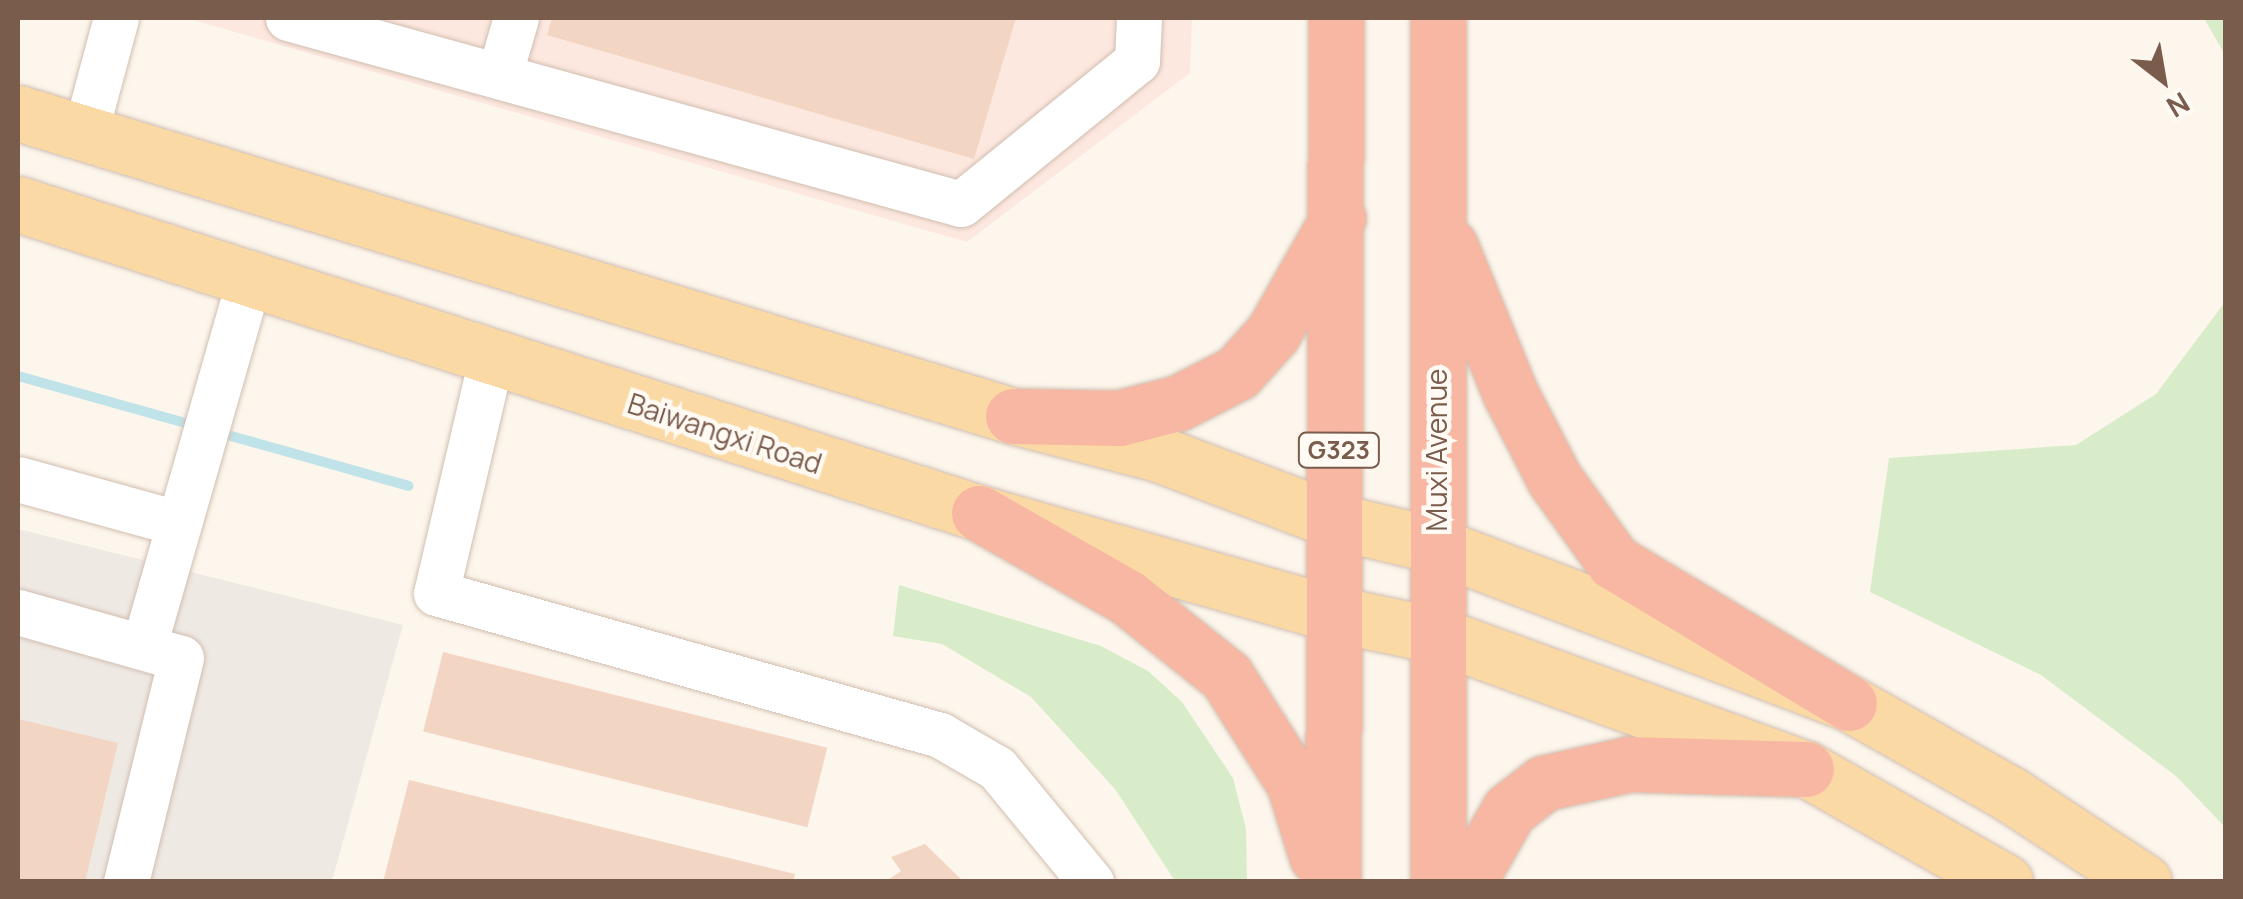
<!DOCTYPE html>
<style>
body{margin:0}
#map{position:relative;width:2243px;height:899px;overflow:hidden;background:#fdf6ec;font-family:Manrope,sans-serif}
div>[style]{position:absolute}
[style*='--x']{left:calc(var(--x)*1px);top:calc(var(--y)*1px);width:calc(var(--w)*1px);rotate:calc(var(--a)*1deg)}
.commercial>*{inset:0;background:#fde8e0}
.industrial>*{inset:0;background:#efe9e4}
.green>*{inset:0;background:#d8ecc9}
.stream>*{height:10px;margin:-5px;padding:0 5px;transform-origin:5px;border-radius:5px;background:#bfe3e8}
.building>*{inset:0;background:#f3d5c3;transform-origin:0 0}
.roads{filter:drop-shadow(0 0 2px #d1beb0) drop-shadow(0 0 2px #d1beb0)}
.minor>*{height:45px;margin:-22.5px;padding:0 22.5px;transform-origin:22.5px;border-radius:22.5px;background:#fff}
.major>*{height:55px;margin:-27.5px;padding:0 27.5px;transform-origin:27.5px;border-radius:27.5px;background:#fbd9a5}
.highway>*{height:55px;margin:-27.5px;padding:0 27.5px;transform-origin:27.5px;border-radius:27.5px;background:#f7b7a3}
span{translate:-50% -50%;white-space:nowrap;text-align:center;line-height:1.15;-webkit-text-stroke:9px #fffaf3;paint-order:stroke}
.shield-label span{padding:2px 8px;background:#fffaf3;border:2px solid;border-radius:8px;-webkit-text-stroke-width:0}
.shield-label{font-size:25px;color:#7a5c4d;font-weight:700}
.street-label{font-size:28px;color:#7a5c4d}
.frame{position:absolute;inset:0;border:20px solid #7a5c4d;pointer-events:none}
.north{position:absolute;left:2113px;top:30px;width:100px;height:100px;-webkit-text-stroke:8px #fffaf3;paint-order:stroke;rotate:149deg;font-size:28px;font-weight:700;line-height:40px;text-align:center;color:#7a5c4d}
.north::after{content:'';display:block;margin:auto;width:35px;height:45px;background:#7a5c4d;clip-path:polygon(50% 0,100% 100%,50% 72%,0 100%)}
</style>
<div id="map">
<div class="commercial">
<div style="clip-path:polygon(186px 18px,1192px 18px,1190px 73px,967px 242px)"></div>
</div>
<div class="industrial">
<div style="clip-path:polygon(18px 529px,403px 625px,332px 881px,18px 882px)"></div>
</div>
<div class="green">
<div style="clip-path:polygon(2204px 18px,2225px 18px,2225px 55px)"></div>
<div style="clip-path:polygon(2225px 302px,2225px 827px,2176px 776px,2041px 675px,1870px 592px,1889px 458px,2076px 445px,2156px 394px)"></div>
<div style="clip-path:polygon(899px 585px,1101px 646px,1148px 671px,1182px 702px,1233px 778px,1246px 829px,1247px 881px,1175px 881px,1115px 789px,1031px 697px,942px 644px,893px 636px)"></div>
</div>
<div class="stream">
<div style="--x:18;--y:376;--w:185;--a:15.7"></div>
<div style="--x:217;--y:432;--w:199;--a:15.7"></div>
</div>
<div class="building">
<div style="clip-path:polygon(552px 18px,1016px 18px,974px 159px,547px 35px)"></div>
<div style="left:443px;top:652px;width:396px;height:82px;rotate:14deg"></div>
<div style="clip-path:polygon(18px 719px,118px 743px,85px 882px,18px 882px)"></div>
<div style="clip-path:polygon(409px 780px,795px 874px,793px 882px,383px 882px)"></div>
<div style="clip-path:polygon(925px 844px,964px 882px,885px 882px,901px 871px,891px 857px)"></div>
</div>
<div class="roads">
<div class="minor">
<div style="--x:288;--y:18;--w:698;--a:15.45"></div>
<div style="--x:961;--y:204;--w:227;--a:-39.1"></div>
<div style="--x:1137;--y:61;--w:43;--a:-87.3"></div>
<div style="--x:499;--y:76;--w:60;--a:-73.7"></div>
<div style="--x:85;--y:133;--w:119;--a:-74.9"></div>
<div style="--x:491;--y:359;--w:240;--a:103.2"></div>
<div style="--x:436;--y:593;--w:524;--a:15.73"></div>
<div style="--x:940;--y:735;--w:66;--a:30.1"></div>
<div style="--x:997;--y:768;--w:148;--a:50.5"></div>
<div style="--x:18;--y:479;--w:166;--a:15.4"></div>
<div style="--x:18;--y:612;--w:169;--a:15.8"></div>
<div style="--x:181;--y:658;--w:231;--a:103.8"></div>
<div style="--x:144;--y:646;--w:381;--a:-74"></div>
</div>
<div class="major">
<div style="--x:18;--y:113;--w:1040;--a:16.94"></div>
<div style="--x:1013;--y:416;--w:151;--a:14.6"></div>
<div style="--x:1159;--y:454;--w:191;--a:20.8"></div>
<div style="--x:1338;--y:522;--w:100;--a:13.3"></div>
<div style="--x:1435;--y:545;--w:443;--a:20.9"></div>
<div style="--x:1849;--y:703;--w:185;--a:29.5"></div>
<div style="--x:2010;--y:794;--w:160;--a:33.3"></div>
<div style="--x:18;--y:204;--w:1009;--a:17.82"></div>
<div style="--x:979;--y:513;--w:369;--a:15.9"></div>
<div style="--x:1334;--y:614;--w:108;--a:11.7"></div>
<div style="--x:1440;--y:636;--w:389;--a:20"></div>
<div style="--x:1806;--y:769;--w:229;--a:29.6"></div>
</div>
<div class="highway">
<div style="--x:1438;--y:18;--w:864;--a:90"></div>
<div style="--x:1450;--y:246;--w:159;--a:67.8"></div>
<div style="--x:1510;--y:393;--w:98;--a:62.7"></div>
<div style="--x:1555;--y:480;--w:101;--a:54.3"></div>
<div style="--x:1614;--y:562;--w:274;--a:31"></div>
<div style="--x:1013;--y:416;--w:106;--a:1.1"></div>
<div style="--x:1119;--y:418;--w:61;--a:-14.3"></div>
<div style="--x:1178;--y:403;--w:66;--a:-27"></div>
<div style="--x:1237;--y:373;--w:54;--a:-48"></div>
<div style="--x:1273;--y:333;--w:132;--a:-60.5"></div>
<div style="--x:979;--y:513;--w:170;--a:29.6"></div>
<div style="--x:1127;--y:597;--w:127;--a:38.6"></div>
<div style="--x:1226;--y:676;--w:127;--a:57.6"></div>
<div style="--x:1294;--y:783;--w:77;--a:72.7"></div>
<div style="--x:1333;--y:882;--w:864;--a:-89.8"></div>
<div style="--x:1468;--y:882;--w:83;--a:-60.3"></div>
<div style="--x:1509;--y:810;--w:44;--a:-37.6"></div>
<div style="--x:1544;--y:783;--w:88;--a:-12.5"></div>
<div style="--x:1630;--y:764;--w:176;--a:1.6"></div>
</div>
</div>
<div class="shield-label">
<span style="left:1339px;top:450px">G323</span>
</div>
<div class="street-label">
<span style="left:725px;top:433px;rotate:18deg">Baiwangxi Road</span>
<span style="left:1436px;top:450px;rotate:-90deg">Muxi Avenue</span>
</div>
<div class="frame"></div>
<div class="north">N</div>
</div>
